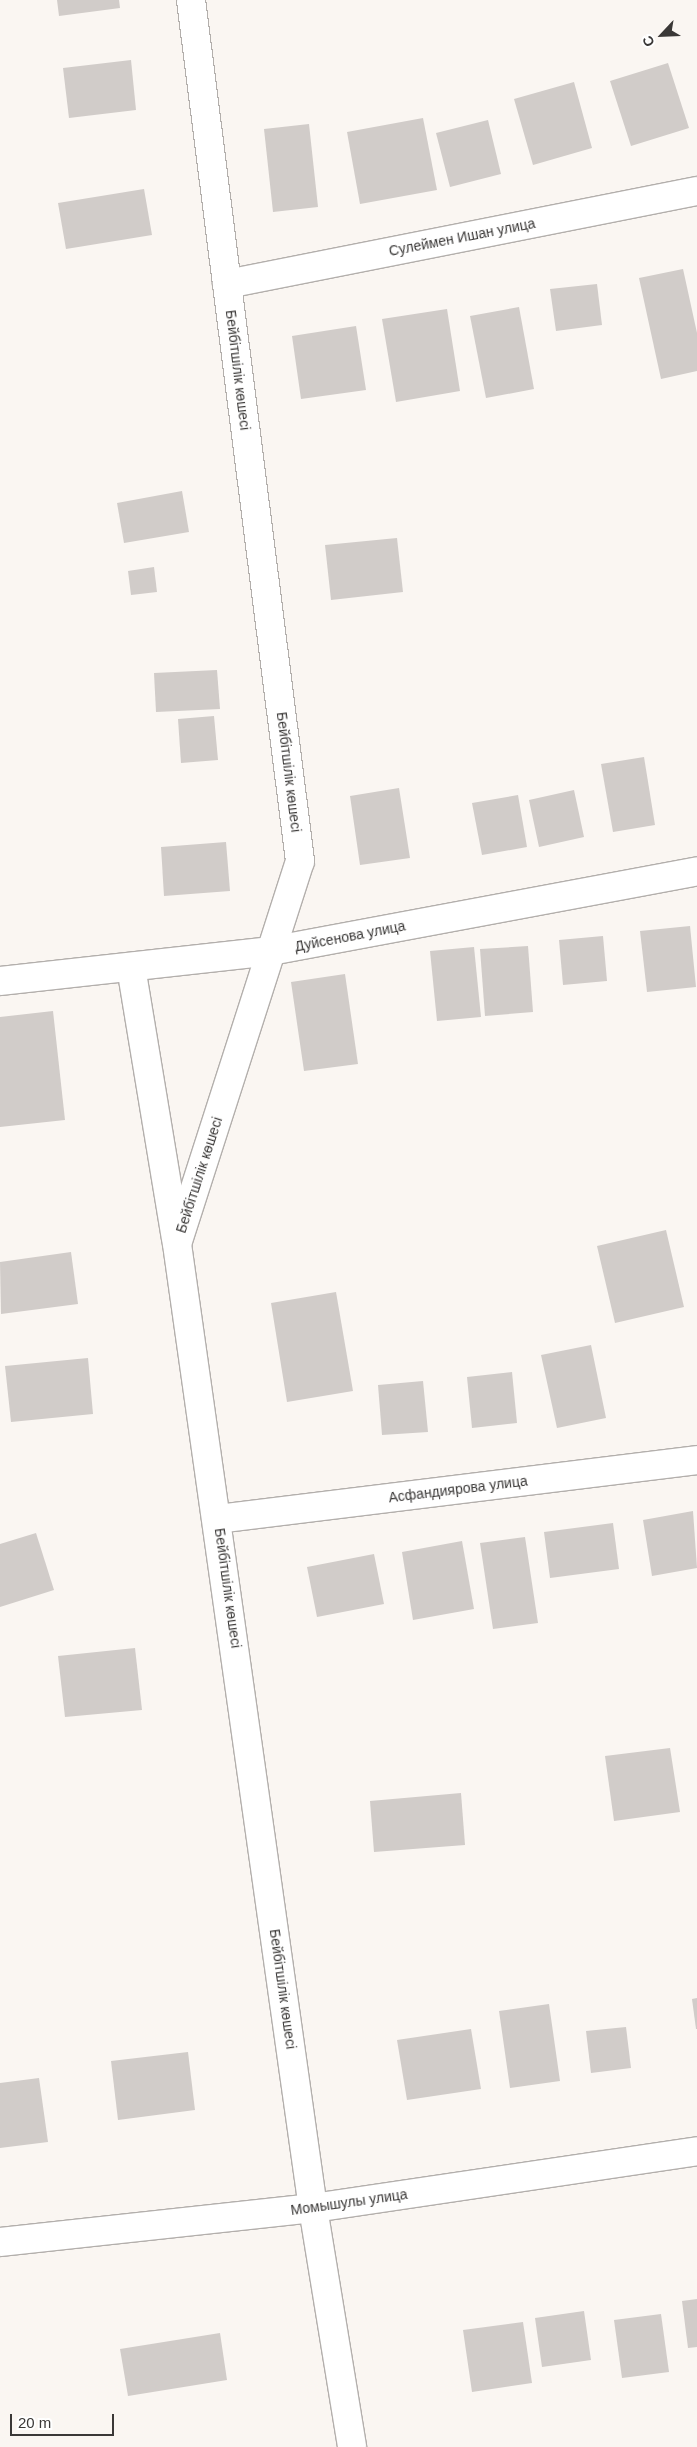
<!DOCTYPE html>
<meta charset="utf-8">
<style>
body{margin:0}
#map{position:relative;width:697px;height:2447px;overflow:hidden;background:#faf6f2;font-family:Arial,sans-serif}
div>[style]{position:absolute}
.building>*{inset:0;background:#d1ccc9}
.roads{filter:drop-shadow(1px 0 #b3afac) drop-shadow(-1px 0 #b3afac) drop-shadow(0 1px #b3afac) drop-shadow(0 -1px #b3afac)}
.minor>*{height:28px;margin:-14px;padding:0 14px;transform-origin:14px;border-radius:14px;background:#fff}
span{translate:-50% -50%;white-space:nowrap;text-align:center;line-height:1.15;-webkit-text-stroke:4px #fff;paint-order:stroke}
.street-label{font-size:14px;color:#3a3837}
.north{position:absolute;left:637px;top:10px;width:50px;height:50px;-webkit-text-stroke:4px #fff;paint-order:stroke;rotate:245deg;font-size:14px;font-weight:700;line-height:20px;text-align:center;color:#3a3837}
.north::after{content:'';display:block;margin:auto;width:18px;height:22px;background:#3a3837;clip-path:polygon(50% 0,100% 100%,50% 72%,0 100%)}
.scale{position:absolute;left:10px;top:2414px;width:104px;height:22px;box-sizing:border-box;border:2px solid #3a3837;border-top:0;padding-left:6px;font-size:15px;line-height:18px;white-space:nowrap;color:#3a3837;-webkit-text-stroke:4px #fff;paint-order:stroke}
</style>
<div id="map">
<div class="building">
<i style="clip-path:polygon(57px 0,119px 0,120px 8px,59px 16px)"></i>
<i style="clip-path:polygon(131px 60px,136px 110px,69px 118px,63px 68px)"></i>
<i style="clip-path:polygon(668px 63px,689px 128px,631px 146px,610px 81px)"></i>
<i style="clip-path:polygon(574px 82px,592px 148px,533px 165px,514px 99px)"></i>
<i style="clip-path:polygon(423px 118px,437px 190px,360px 204px,347px 132px)"></i>
<i style="clip-path:polygon(488px 120px,501px 174px,450px 187px,436px 133px)"></i>
<i style="clip-path:polygon(309px 124px,318px 207px,273px 212px,264px 129px)"></i>
<i style="clip-path:polygon(144px 189px,152px 235px,66px 249px,58px 203px)"></i>
<i style="clip-path:polygon(683px 269px,697px 333px,697px 371px,661px 379px,639px 278px)"></i>
<i style="clip-path:polygon(597px 284px,602px 325px,556px 331px,550px 289px)"></i>
<i style="clip-path:polygon(519px 307px,534px 389px,486px 398px,470px 316px)"></i>
<i style="clip-path:polygon(447px 309px,460px 391px,396px 402px,382px 319px)"></i>
<i style="clip-path:polygon(356px 326px,366px 390px,301px 399px,292px 336px)"></i>
<i style="clip-path:polygon(182px 491px,189px 532px,124px 543px,117px 503px)"></i>
<i style="clip-path:polygon(397px 538px,403px 592px,331px 600px,325px 545px)"></i>
<i style="clip-path:polygon(154px 567px,157px 592px,131px 595px,128px 571px)"></i>
<i style="clip-path:polygon(217px 670px,220px 709px,156px 712px,154px 673px)"></i>
<i style="clip-path:polygon(214px 716px,218px 760px,181px 763px,178px 719px)"></i>
<i style="clip-path:polygon(644px 757px,655px 825px,613px 832px,601px 764px)"></i>
<i style="clip-path:polygon(399px 788px,410px 858px,360px 865px,350px 796px)"></i>
<i style="clip-path:polygon(574px 790px,584px 837px,539px 847px,529px 800px)"></i>
<i style="clip-path:polygon(518px 795px,527px 847px,482px 855px,472px 803px)"></i>
<i style="clip-path:polygon(226px 842px,230px 891px,164px 896px,161px 847px)"></i>
<i style="clip-path:polygon(690px 926px,696px 987px,647px 992px,640px 931px)"></i>
<i style="clip-path:polygon(603px 936px,607px 981px,563px 985px,559px 940px)"></i>
<i style="clip-path:polygon(528px 946px,533px 1012px,485px 1016px,480px 949px)"></i>
<i style="clip-path:polygon(474px 947px,481px 1017px,437px 1021px,430px 951px)"></i>
<i style="clip-path:polygon(345px 974px,358px 1064px,304px 1071px,291px 982px)"></i>
<i style="clip-path:polygon(53px 1011px,65px 1120px,0 1127px,0 1017px)"></i>
<i style="clip-path:polygon(666px 1230px,684px 1307px,615px 1323px,597px 1246px)"></i>
<i style="clip-path:polygon(71px 1252px,78px 1304px,1px 1314px,0 1262px)"></i>
<i style="clip-path:polygon(336px 1292px,353px 1391px,287px 1402px,271px 1303px)"></i>
<i style="clip-path:polygon(591px 1345px,606px 1418px,557px 1428px,541px 1355px)"></i>
<i style="clip-path:polygon(88px 1358px,93px 1414px,11px 1422px,5px 1366px)"></i>
<i style="clip-path:polygon(512px 1372px,517px 1423px,472px 1428px,467px 1377px)"></i>
<i style="clip-path:polygon(423px 1381px,428px 1432px,382px 1435px,378px 1385px)"></i>
<i style="clip-path:polygon(693px 1511px,697px 1568px,652px 1576px,643px 1520px)"></i>
<i style="clip-path:polygon(613px 1523px,619px 1569px,550px 1578px,544px 1532px)"></i>
<i style="clip-path:polygon(36px 1533px,54px 1590px,0 1607px,0 1544px)"></i>
<i style="clip-path:polygon(525px 1537px,538px 1623px,493px 1629px,480px 1543px)"></i>
<i style="clip-path:polygon(462px 1541px,474px 1609px,413px 1620px,402px 1552px)"></i>
<i style="clip-path:polygon(374px 1554px,384px 1604px,317px 1617px,307px 1567px)"></i>
<i style="clip-path:polygon(135px 1648px,142px 1710px,65px 1717px,58px 1656px)"></i>
<i style="clip-path:polygon(670px 1748px,680px 1812px,614px 1821px,605px 1756px)"></i>
<i style="clip-path:polygon(461px 1793px,465px 1845px,374px 1852px,370px 1801px)"></i>
<i style="clip-path:polygon(697px 1998px,697px 2029px,696px 2029px,692px 1999px)"></i>
<i style="clip-path:polygon(549px 2004px,560px 2081px,510px 2088px,499px 2011px)"></i>
<i style="clip-path:polygon(626px 2027px,631px 2068px,591px 2073px,586px 2031px)"></i>
<i style="clip-path:polygon(471px 2029px,481px 2089px,407px 2100px,397px 2040px)"></i>
<i style="clip-path:polygon(188px 2052px,195px 2110px,118px 2120px,111px 2061px)"></i>
<i style="clip-path:polygon(39px 2078px,48px 2142px,0 2148px,0 2083px)"></i>
<i style="clip-path:polygon(697px 2299px,697px 2347px,688px 2348px,682px 2301px)"></i>
<i style="clip-path:polygon(584px 2311px,591px 2360px,542px 2367px,535px 2318px)"></i>
<i style="clip-path:polygon(661px 2314px,669px 2372px,622px 2378px,614px 2320px)"></i>
<i style="clip-path:polygon(523px 2322px,532px 2383px,472px 2392px,463px 2330px)"></i>
<i style="clip-path:polygon(220px 2333px,227px 2380px,128px 2396px,120px 2349px)"></i>
</div>
<div class="roads">
<div class="minor">
<i style="left:191px;top:0;width:868px;rotate:82.78deg"></i>
<i style="left:300px;top:861px;width:402px;rotate:107.8deg"></i>
<i style="left:177px;top:1244px;width:974px;rotate:81.97deg"></i>
<i style="left:313px;top:2208px;width:242px;rotate:80.7deg"></i>
<i style="left:227px;top:284px;width:479px;rotate:-11.2deg"></i>
<i style="left:131px;top:967px;width:276px;rotate:80.6deg"></i>
<i style="left:0;top:981px;width:273px;rotate:-6.3deg"></i>
<i style="left:271px;top:951px;width:433px;rotate:-10.6deg"></i>
<i style="left:218px;top:1519px;width:483px;rotate:-7deg"></i>
<i style="left:0;top:2242px;width:315px;rotate:-6.2deg"></i>
<i style="left:313px;top:2208px;width:388px;rotate:-8.4deg"></i>
</div>
</div>
<div class="street-label">
<span style="left:462px;top:237px;rotate:-11deg">Сулеймен Ишан улица</span>
<span style="left:238px;top:370px;rotate:83deg">Бейбітшілік көшесі</span>
<span style="left:289px;top:772px;rotate:83deg">Бейбітшілік көшесі</span>
<span style="left:350px;top:936px;rotate:-11deg">Дуйсенова улица</span>
<span style="left:199px;top:1175px;rotate:-72deg">Бейбітшілік көшесі</span>
<span style="left:458px;top:1489px;rotate:-7deg">Асфандиярова улица</span>
<span style="left:228px;top:1588px;rotate:82deg">Бейбітшілік көшесі</span>
<span style="left:283px;top:1989px;rotate:82deg">Бейбітшілік көшесі</span>
<span style="left:349px;top:2202px;rotate:-8deg">Момышулы улица</span>
</div>
<div class="north">С</div>
<div class="scale">20 m</div>
</div>
